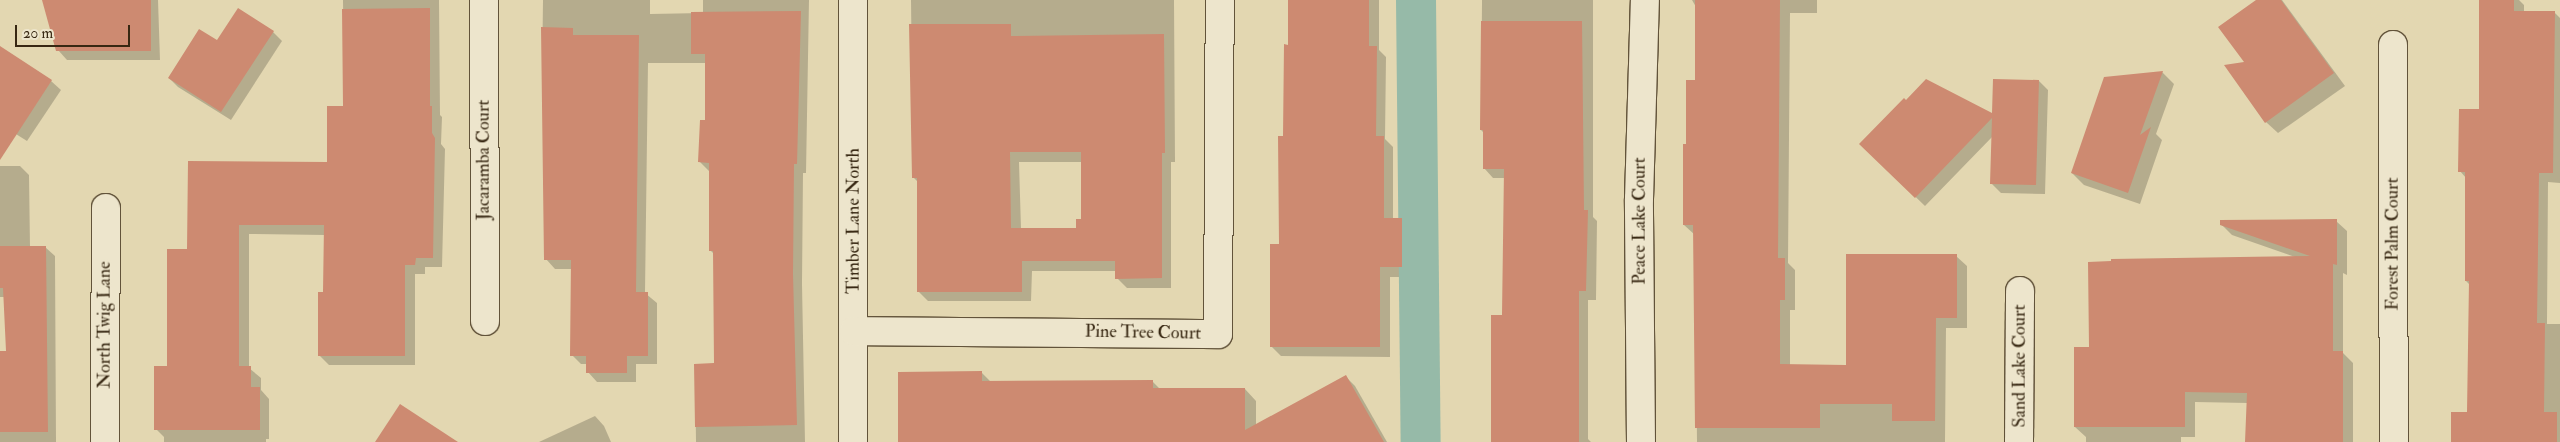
<!DOCTYPE html>
<style>
body{margin:0}
#map{position:relative;width:2560px;height:442px;overflow:hidden;background:#e3d7b1;font-family:"IM FELL Double Pica",serif}
div>[style]{position:absolute}
.shadow>*{inset:0;background:#0003}
.canal>*{height:40px;margin:-20px;padding:0 20px;transform-origin:20px;border-radius:20px;background:#96baa8}
.building>*{inset:0;background:#cd8a71}
.roads{filter:drop-shadow(1px 0 #62533a) drop-shadow(-1px 0 #62533a) drop-shadow(0 1px #62533a) drop-shadow(0 -1px #62533a)}
.minor>*{height:28px;margin:-14px;padding:0 14px;transform-origin:14px;border-radius:14px;background:#ede5cc}
span{translate:-50% -50%;white-space:nowrap;text-align:center;line-height:1.15;-webkit-text-stroke:4px #ede5cc;paint-order:stroke}
.street-label{font-size:18px;color:#372712}
.scale{position:absolute;left:15px;top:25px;width:115px;height:22px;box-sizing:border-box;border:2px solid #372712;border-top:0;padding-left:6px;font-size:15px;line-height:18px;white-space:nowrap;color:#372712;-webkit-text-stroke:4px #ede5cc;paint-order:stroke}
</style>
<div id="map">
<div class="shadow">
<i style="clip-path:polygon(46px 0,158px 0,160px 60px,67px 60px,58px 50px)"></i>
<i style="clip-path:polygon(343px 0,439px 0,440px 115px,442px 117px,441px 144px,445px 149px,442px 267px,425px 267px,425px 274px,415px 274px,415px 365px,329px 365px,319px 355px,325px 293px,325px 235px,249px 234px,249px 368px,261px 378px,261px 390px,269px 399px,269px 439px,266px 439px,266px 442px,164px 442px,164px 437px,156px 429px,188px 250px,328px 163px,344px 107px)"></i>
<i style="clip-path:polygon(543px 0,650px 0,650px 14px,703px 13px,703px 0,809px 0,806px 173px,803px 173px,802px 284px,805px 442px,696px 442px,695px 365px,715px 365px,714px 254px,710px 250px,709px 171px,700px 162px,706px 121px,706px 63px,648px 63px,645px 293px,657px 303px,657px 364px,636px 364px,636px 382px,597px 382px,588px 372px,588px 364px,581px 364px,572px 355px,572px 269px,555px 269px,546px 259px,546px 174px,543px 171px,545px 79px,542px 76px)"></i>
<i style="clip-path:polygon(evenodd,911px 0,1174px 0,1175px 162px,1171px 162px,1171px 288px,1127px 288px,1117px 278px,1116px 271px,1032px 271px,1031px 301px,928px 301px,918px 291px,918px 182px,913px 177px,911px 0,1019px 162px,1082px 162px,1082px 221px,1077px 229px,1021px 229px,1019px 162px)"></i>
<i style="clip-path:polygon(1290px 0,1379px 0,1379px 50px,1386px 57px,1385px 139px,1393px 147px,1393px 219px,1402px 219px,1411px 229px,1411px 277px,1390px 277px,1390px 357px,1281px 356px,1271px 346px,1280px 245px,1290px 46px)"></i>
<i style="clip-path:polygon(1482px 0,1593px 0,1593px 217px,1597px 221px,1596px 300px,1588px 300px,1588px 439px,1591px 442px,1492px 442px,1503px 316px,1505px 178px,1493px 178px,1484px 168px,1484px 133px,1481px 130px)"></i>
<i style="clip-path:polygon(1692px 0,1817px 0,1817px 13px,1790px 13px,1788px 263px,1795px 270px,1795px 310px,1790px 310px,1790px 366px,1847px 366px,1956px 256px,1967px 266px,1967px 328px,1946px 328px,1945px 442px,1697px 442px,1695px 235px,1684px 225px,1688px 145px,1696px 81px,1696px 7px)"></i>
<i style="clip-path:polygon(2258px 0,2282px 0,2345px 86px,2278px 133px,2266px 122px,2246px 63px)"></i>
<i style="clip-path:polygon(2480px 0,2519px 0,2524px 5px,2524px 12px,2554px 12px,2560px 18px,2560px 183px,2548px 182px,2547px 324px,2560px 324px,2560px 442px,2452px 442px,2468px 413px,2470px 285px,2466px 281px,2466px 178px,2460px 171px,2480px 110px)"></i>
<i style="clip-path:polygon(273px 32px,282px 41px,231px 120px,178px 87px,169px 78px,217px 42px)"></i>
<i style="clip-path:polygon(0 48px,51px 81px,61px 90px,27px 141px,0 124px)"></i>
<i style="clip-path:polygon(2162px 72px,2174px 84px,2156px 134px,2162px 140px,2140px 204px,2084px 185px,2072px 173px)"></i>
<i style="clip-path:polygon(2039px 81px,2048px 90px,2045px 194px,2001px 193px,1992px 184px,1993px 136px,1925px 206px,1861px 144px,1993px 115px)"></i>
<i style="clip-path:polygon(0 166px,20px 166px,29px 175px,30px 247px,45px 247px,55px 256px,56px 442px,0 442px,0 352px,7px 352px,5px 297px,0 297px)"></i>
<i style="clip-path:polygon(2336px 221px,2347px 231px,2347px 275px,2343px 273px,2343px 353px,2353px 363px,2353px 442px,2247px 442px,2248px 403px,2195px 402px,2195px 437px,2181px 437px,2181px 442px,2086px 442px,2086px 437px,2075px 427px,2090px 348px,2295px 257px,2232px 235px,2221px 224px)"></i>
<i style="clip-path:polygon(982px 373px,991px 382px,1153px 382px,1160px 389px,1245px 389px,1256px 401px,1256px 442px,899px 442px)"></i>
<i style="clip-path:polygon(1346px 377px,1355px 386px,1387px 442px,1288px 442px)"></i>
<i style="clip-path:polygon(595px 416px,604px 426px,611px 442px,539px 442px)"></i>
</div>
<div class="canal">
<i style="left:1416px;top:0;width:442px;rotate:89.4deg"></i>
</div>
<div class="building">
<i style="clip-path:polygon(42px 0,151px 0,151px 51px,56px 51px)"></i>
<i style="clip-path:polygon(1288px 0,1369px 0,1369px 46px,1377px 46px,1376px 136px,1384px 136px,1384px 218px,1402px 218px,1402px 267px,1380px 267px,1380px 347px,1270px 347px,1270px 244px,1279px 244px,1278px 136px,1283px 136px,1284px 44px,1288px 45px)"></i>
<i style="clip-path:polygon(1695px 0,1780px 0,1778px 258px,1785px 258px,1785px 300px,1780px 300px,1780px 364px,1846px 365px,1846px 254px,1957px 254px,1957px 318px,1936px 318px,1935px 421px,1892px 421px,1892px 404px,1820px 404px,1820px 428px,1695px 428px,1693px 225px,1683px 225px,1683px 144px,1686px 144px,1686px 80px,1695px 80px)"></i>
<i style="clip-path:polygon(2256px 0,2281px 0,2334px 73px,2265px 123px,2224px 65px,2244px 62px,2218px 27px)"></i>
<i style="clip-path:polygon(2479px 0,2514px 0,2514px 11px,2555px 11px,2553px 173px,2539px 173px,2537px 323px,2545px 323px,2544px 412px,2557px 412px,2557px 442px,2451px 442px,2451px 412px,2467px 412px,2469px 281px,2465px 281px,2465px 172px,2458px 172px,2459px 109px,2479px 109px)"></i>
<i style="clip-path:polygon(238px 8px,274px 31px,221px 112px,168px 78px,199px 29px,217px 40px)"></i>
<i style="clip-path:polygon(430px 8px,430px 106px,432px 106px,432px 133px,435px 138px,433px 258px,416px 258px,415px 265px,405px 265px,405px 356px,318px 356px,318px 292px,323px 292px,324px 225px,239px 225px,239px 366px,251px 366px,251px 387px,260px 387px,260px 430px,154px 430px,154px 366px,167px 366px,167px 249px,187px 249px,188px 161px,327px 162px,327px 106px,343px 106px,342px 9px)"></i>
<i style="clip-path:polygon(801px 11px,797px 164px,794px 164px,793px 274px,797px 425px,695px 427px,694px 364px,714px 363px,713px 251px,709px 251px,709px 163px,698px 162px,700px 120px,705px 120px,705px 54px,691px 54px,691px 12px)"></i>
<i style="clip-path:polygon(1481px 21px,1582px 21px,1584px 210px,1588px 210px,1586px 291px,1579px 291px,1579px 442px,1491px 442px,1491px 315px,1502px 315px,1504px 169px,1483px 169px,1483px 130px,1480px 130px)"></i>
<i style="clip-path:polygon(evenodd,909px 24px,1011px 24px,1011px 36px,1164px 34px,1165px 153px,1162px 153px,1162px 278px,1115px 279px,1115px 261px,1022px 261px,1022px 292px,917px 292px,917px 178px,912px 178px,909px 24px,1010px 152px,1081px 152px,1081px 219px,1076px 219px,1076px 228px,1011px 228px,1010px 152px)"></i>
<i style="clip-path:polygon(541px 27px,573px 28px,573px 35px,639px 35px,636px 292px,648px 292px,648px 356px,627px 356px,627px 373px,586px 373px,586px 356px,570px 356px,571px 260px,544px 260px)"></i>
<i style="clip-path:polygon(0 46px,52px 80px,0 160px)"></i>
<i style="clip-path:polygon(2163px 71px,2140px 135px,2151px 127px,2128px 193px,2071px 173px,2104px 77px)"></i>
<i style="clip-path:polygon(1926px 79px,1992px 113px,1993px 79px,2039px 80px,2036px 185px,1990px 184px,1992px 118px,1915px 198px,1859px 144px,1904px 98px,1906px 100px)"></i>
<i style="clip-path:polygon(2337px 219px,2337px 265px,2333px 264px,2333px 351px,2343px 351px,2343px 442px,2245px 442px,2247px 393px,2185px 392px,2185px 427px,2074px 427px,2074px 347px,2089px 347px,2088px 262px,2111px 261px,2111px 259px,2310px 256px,2220px 225px,2220px 220px)"></i>
<i style="clip-path:polygon(0 246px,46px 246px,48px 432px,0 432px,0 351px,6px 351px,3px 288px,0 288px)"></i>
<i style="clip-path:polygon(982px 371px,982px 381px,1153px 380px,1153px 388px,1245px 388px,1245px 430px,1346px 375px,1384px 442px,898px 442px,898px 372px)"></i>
<i style="clip-path:polygon(400px 404px,458px 442px,375px 442px)"></i>
</div>
<div class="roads">
<div class="minor">
<i style="left:484px;top:0;width:321px;rotate:89.8deg"></i>
<i style="left:853px;top:0;width:442px;rotate:90deg"></i>
<i style="left:2393px;top:45px;width:397px;rotate:89.9deg"></i>
<i style="left:854px;top:331px;width:364px;rotate:0.5deg"></i>
<i style="left:1218px;top:334px;width:334px;rotate:-89.7deg"></i>
<i style="left:105px;top:442px;width:234px;rotate:-89.8deg"></i>
<i style="left:1641px;top:442px;width:243px;rotate:-90.5deg"></i>
<i style="left:1639px;top:199px;width:199px;rotate:-88.3deg"></i>
<i style="left:2019px;top:442px;width:151px;rotate:-89.6deg"></i>
</div>
</div>
<div class="street-label">
<span style="left:484px;top:160px;rotate:-90deg">Jacaramba Court</span>
<span style="left:854px;top:221px;rotate:-90deg">Timber Lane North</span>
<span style="left:1640px;top:221px;rotate:-90deg">Peace Lake Court</span>
<span style="left:2393px;top:244px;rotate:-90deg">Forest Palm Court</span>
<span style="left:105px;top:325px;rotate:-90deg">North Twig Lane</span>
<span style="left:1143px;top:333px;rotate:1deg">Pine Tree Court</span>
<span style="left:2020px;top:366px;rotate:-90deg">Sand Lake Court</span>
</div>
<div class="scale">20 m</div>
</div>
